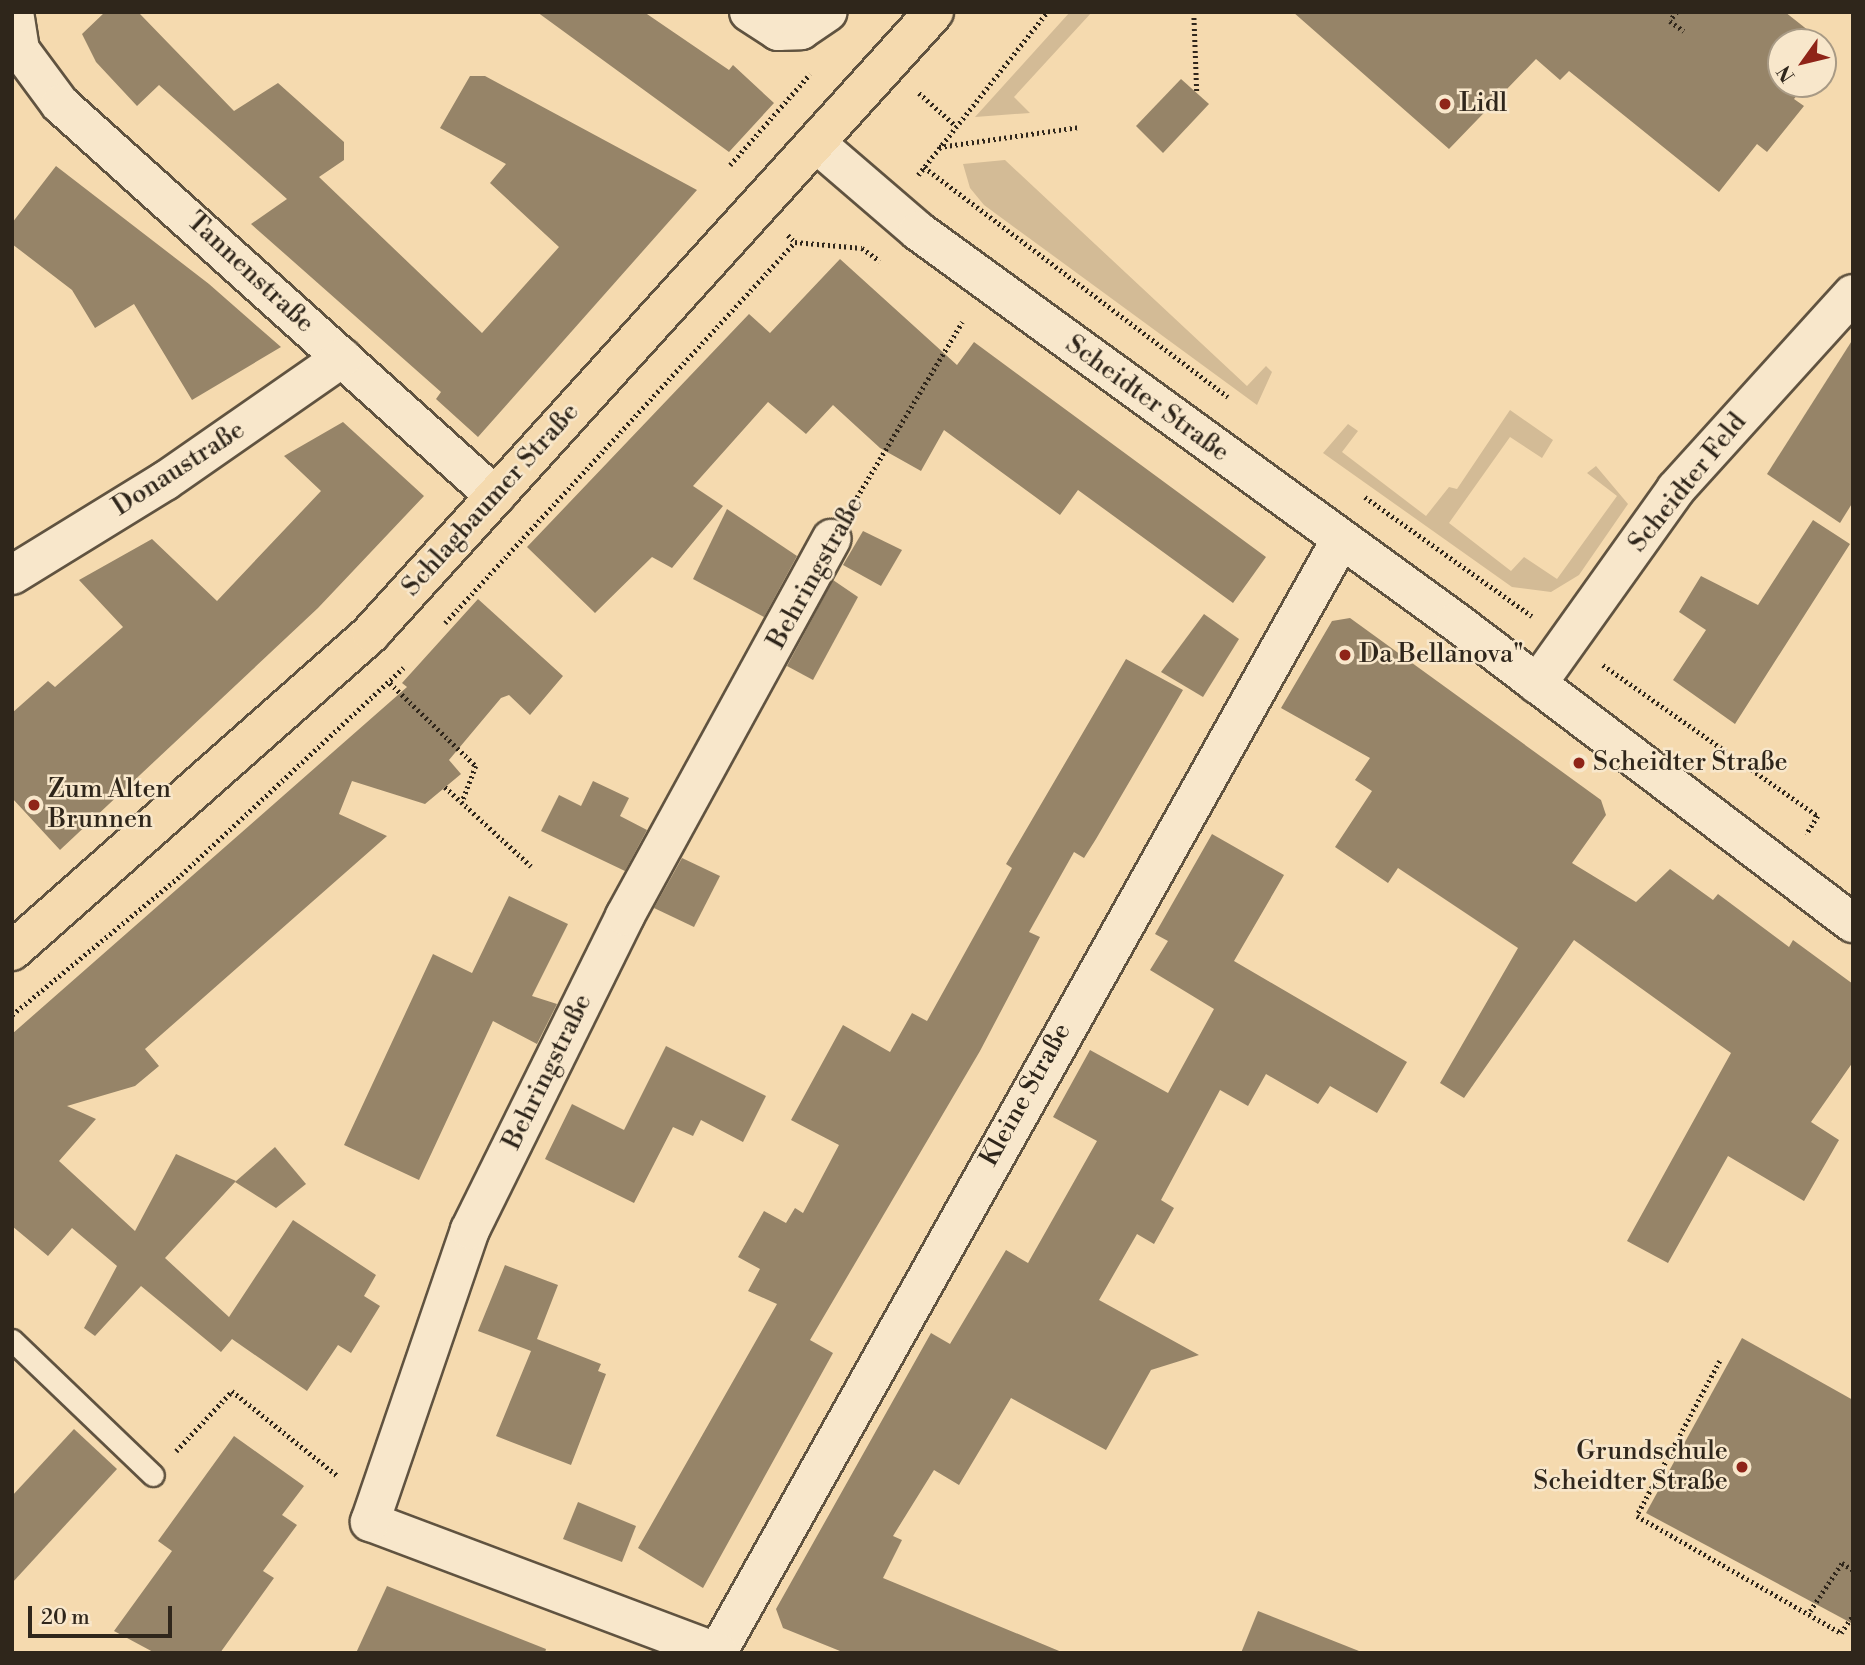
<!DOCTYPE html>
<meta charset="utf-8">
<style>
body{margin:0}
#map{position:relative;width:1865px;height:1665px;overflow:hidden;background:#f5daaf;font-family:"Libre Bodoni",serif}
div>[style]{position:absolute}
.green>*{inset:0;background:#d3bb96}
.building>*{inset:0;background:#968468}
.path>*{height:4.5px;margin-top:-2.25px;transform-origin:0;background:repeating-linear-gradient(90deg,#2f261b 0 2px,transparent 0 5.5px)}
.roads{filter:drop-shadow(2px 0 #605340) drop-shadow(-2px 0 #605340) drop-shadow(0 2px #605340) drop-shadow(0 -2px #605340)}
.service>*{height:21px;margin:-10.5px;padding:0 10.5px;transform-origin:10.5px;border-radius:10.5px;background:#f8e7cb}
.minor>*{height:38px;margin:-19px;padding:0 19px;transform-origin:19px;border-radius:19px;background:#f8e7cb}
.tertiary>*{height:38px;margin:-19px;padding:0 19px;transform-origin:19px;border-radius:19px;background:#f8e7cb}
.primary>*{height:38px;margin:-19px;padding:0 19px;transform-origin:19px;border-radius:19px;background:#f5daaf}
.dots>*{width:19px;height:19px;translate:-50% -50%;box-sizing:border-box;border:4px solid #f8e7cb;border-radius:50%}
span{translate:-50% -50%;white-space:nowrap;text-align:center;line-height:1.15;-webkit-text-stroke:5px #f8e7cb;paint-order:stroke}
.poi-label{font-size:26px;color:#2f261b}
.left{translate:0 -50%;text-align:left}
.right{translate:-100% -50%;text-align:right}
.street-label{font-size:26px;color:#2f261b}
.frame{position:absolute;inset:0;border:14px solid #2f261b;pointer-events:none}
.north{position:absolute;left:1767px;top:28px;width:70px;height:70px;box-sizing:border-box;background:#f8e7cb;border:2px solid #a89a85;border-radius:50%;rotate:236deg;font-size:19px;font-weight:700;line-height:28px;text-align:center;color:#2f261b}
.north::after{content:'';display:block;margin:auto;width:24px;height:32px;background:#8f2418;clip-path:polygon(50% 0,100% 100%,50% 72%,0 100%)}
.scale{position:absolute;left:28px;top:1606px;width:144px;height:32px;box-sizing:border-box;border:4px solid #2f261b;border-top:0;padding-left:9px;font-size:21px;line-height:24px;white-space:nowrap;color:#2f261b;-webkit-text-stroke:5px #f8e7cb;paint-order:stroke}
</style>
<div id="map">
<div class="green">
<i style="clip-path:polygon(1070px 12px,1092px 12px,1014px 97px,1030px 113px,975px 117px)"></i>
<i style="clip-path:polygon(1005px 160px,1247px 386px,1266px 366px,1272px 372px,1257px 405px,984px 205px,970px 188px,963px 164px)"></i>
<i style="clip-path:polygon(1510px 410px,1553px 440px,1542px 458px,1510px 437px,1449px 523px,1511px 571px,1524px 557px,1557px 579px,1617px 496px,1587px 473px,1596px 466px,1628px 504px,1579px 575px,1551px 592px,1512px 587px,1323px 453px,1348px 424px,1358px 431px,1342px 452px,1426px 516px,1449px 487px,1457px 489px)"></i>
</div>
<div class="building">
<i style="clip-path:polygon(105px 12px,140px 14px,234px 111px,278px 83px,344px 142px,344px 160px,319px 177px,482px 333px,559px 247px,490px 183px,506px 164px,440px 128px,470px 76px,485px 76px,697px 190px,478px 437px,436px 399px,441px 392px,251px 224px,287px 199px,159px 85px,137px 106px,96px 62px,82px 34px)"></i>
<i style="clip-path:polygon(537px 12px,644px 12px,729px 70px,733px 65px,774px 103px,729px 152px)"></i>
<i style="clip-path:polygon(1293px 12px,1785px 12px,1823px 42px,1781px 42px,1781px 84px,1806px 84px,1794px 99px,1804px 106px,1767px 152px,1757px 144px,1719px 192px,1569px 71px,1560px 80px,1536px 59px,1449px 149px)"></i>
<i style="clip-path:polygon(1181px 79px,1209px 104px,1163px 153px,1136px 126px)"></i>
<i style="clip-path:polygon(56px 166px,209px 284px,281px 347px,192px 400px,134px 304px,95px 328px,72px 290px,12px 244px,12px 223px)"></i>
<i style="clip-path:polygon(840px 259px,957px 365px,974px 342px,1266px 557px,1233px 603px,1078px 490px,1060px 515px,944px 430px,921px 471px,880px 448px,833px 405px,806px 434px,768px 402px,693px 486px,723px 506px,672px 568px,652px 557px,595px 613px,527px 547px,749px 314px,770px 333px)"></i>
<i style="clip-path:polygon(1853px 339px,1853px 502px,1840px 523px,1767px 474px)"></i>
<i style="clip-path:polygon(343px 422px,424px 496px,318px 608px,60px 850px,12px 798px,12px 713px,48px 681px,55px 687px,123px 627px,79px 580px,152px 539px,217px 601px,321px 491px,284px 456px)"></i>
<i style="clip-path:polygon(727px 509px,797px 556px,764px 617px,693px 579px)"></i>
<i style="clip-path:polygon(1813px 520px,1850px 544px,1735px 724px,1673px 680px,1706px 630px,1679px 612px,1701px 576px,1758px 605px)"></i>
<i style="clip-path:polygon(863px 531px,902px 550px,881px 586px,843px 565px)"></i>
<i style="clip-path:polygon(833px 580px,858px 597px,813px 680px,787px 666px)"></i>
<i style="clip-path:polygon(478px 599px,563px 676px,530px 715px,509px 695px,501px 698px,449px 760px,461px 774px,425px 804px,352px 781px,339px 814px,387px 836px,145px 1049px,159px 1066px,135px 1086px,67px 1106px,96px 1119px,59px 1161px,135px 1231px,176px 1154px,236px 1181px,165px 1258px,229px 1317px,293px 1220px,376px 1275px,364px 1296px,380px 1306px,351px 1353px,338px 1345px,307px 1391px,232px 1339px,221px 1352px,141px 1286px,95px 1336px,84px 1328px,117px 1266px,72px 1228px,48px 1256px,12px 1226px,12px 1034px,407px 687px,402px 683px)"></i>
<i style="clip-path:polygon(1204px 614px,1239px 639px,1203px 697px,1161px 672px)"></i>
<i style="clip-path:polygon(1350px 618px,1601px 800px,1606px 815px,1572px 863px,1636px 902px,1670px 869px,1713px 900px,1718px 894px,1789px 947px,1793px 940px,1853px 984px,1853px 1062px,1811px 1122px,1839px 1140px,1804px 1201px,1728px 1156px,1668px 1263px,1627px 1241px,1731px 1053px,1574px 940px,1464px 1098px,1440px 1083px,1518px 948px,1398px 868px,1388px 883px,1335px 847px,1372px 791px,1355px 780px,1370px 758px,1281px 708px,1332px 621px)"></i>
<i style="clip-path:polygon(1126px 659px,1183px 690px,1096px 839px,1084px 858px,1074px 852px,1029px 932px,1040px 937px,980px 1051px,810px 1340px,833px 1353px,703px 1588px,638px 1548px,777px 1304px,748px 1291px,760px 1269px,738px 1257px,764px 1211px,786px 1223px,795px 1208px,803px 1213px,839px 1145px,791px 1120px,843px 1025px,890px 1052px,912px 1013px,927px 1021px,1012px 868px,1006px 864px)"></i>
<i style="clip-path:polygon(593px 781px,629px 798px,620px 816px,647px 830px,625px 871px,541px 831px,559px 795px,581px 806px)"></i>
<i style="clip-path:polygon(1212px 834px,1284px 875px,1234px 961px,1407px 1062px,1377px 1113px,1330px 1086px,1318px 1104px,1266px 1074px,1248px 1106px,1220px 1090px,1161px 1200px,1174px 1208px,1154px 1244px,1137px 1234px,1099px 1300px,1199px 1355px,1151px 1370px,1106px 1450px,1011px 1398px,959px 1485px,934px 1470px,893px 1536px,902px 1540px,883px 1578px,1064px 1653px,845px 1653px,783px 1628px,776px 1609px,931px 1333px,950px 1344px,1006px 1250px,1028px 1263px,1097px 1141px,1053px 1117px,1090px 1050px,1168px 1093px,1214px 1009px,1150px 970px,1168px 941px,1155px 934px)"></i>
<i style="clip-path:polygon(682px 858px,720px 876px,694px 927px,654px 908px)"></i>
<i style="clip-path:polygon(509px 896px,568px 924px,532px 996px,557px 1004px,537px 1044px,493px 1021px,419px 1180px,344px 1145px,433px 954px,472px 973px)"></i>
<i style="clip-path:polygon(666px 1046px,766px 1096px,743px 1142px,701px 1120px,693px 1136px,673px 1127px,634px 1203px,545px 1159px,572px 1104px,624px 1130px)"></i>
<i style="clip-path:polygon(275px 1147px,306px 1184px,276px 1208px,235px 1182px)"></i>
<i style="clip-path:polygon(505px 1265px,558px 1285px,537px 1339px,601px 1364px,598px 1371px,606px 1374px,571px 1465px,496px 1436px,531px 1351px,478px 1331px)"></i>
<i style="clip-path:polygon(1742px 1338px,1853px 1400px,1853px 1624px,1646px 1513px)"></i>
<i style="clip-path:polygon(74px 1429px,117px 1469px,12px 1583px,12px 1496px)"></i>
<i style="clip-path:polygon(234px 1436px,304px 1486px,282px 1515px,297px 1525px,263px 1571px,274px 1578px,220px 1653px,155px 1653px,114px 1631px,172px 1551px,158px 1541px)"></i>
<i style="clip-path:polygon(578px 1502px,636px 1526px,622px 1562px,563px 1539px)"></i>
<i style="clip-path:polygon(387px 1586px,546px 1649px,545px 1653px,356px 1653px)"></i>
<i style="clip-path:polygon(1258px 1611px,1359px 1651px,1359px 1653px,1241px 1653px)"></i>
</div>
<div class="path">
<i style="left:1194px;top:12px;width:81px;rotate:87.9deg"></i>
<i style="left:1677px;top:12px;width:11px;rotate:128deg"></i>
<i style="left:1670px;top:21px;width:17px;rotate:36deg"></i>
<i style="left:919px;top:93px;width:48px;rotate:41.6deg"></i>
<i style="left:939px;top:147px;width:141px;rotate:-8.1deg"></i>
<i style="left:730px;top:165px;width:121px;rotate:-48.7deg"></i>
<i style="left:924px;top:167px;width:381px;rotate:37.1deg"></i>
<i style="left:918px;top:175px;width:208px;rotate:-51.6deg"></i>
<i style="left:788px;top:235px;width:10px;rotate:45deg"></i>
<i style="left:795px;top:242px;width:67px;rotate:5.1deg"></i>
<i style="left:862px;top:248px;width:22px;rotate:36deg"></i>
<i style="left:1365px;top:497px;width:205px;rotate:35.5deg"></i>
<i style="left:854px;top:502px;width:210px;rotate:-59deg"></i>
<i style="left:445px;top:623px;width:517px;rotate:-47.43deg"></i>
<i style="left:1603px;top:665px;width:263px;rotate:35.1deg"></i>
<i style="left:1818px;top:816px;width:22px;rotate:122deg"></i>
<i style="left:390px;top:683px;width:120px;rotate:44deg"></i>
<i style="left:476px;top:766px;width:39px;rotate:111deg"></i>
<i style="left:445px;top:787px;width:117px;rotate:42.6deg"></i>
<i style="left:12px;top:1015px;width:219px;rotate:-39.6deg"></i>
<i style="left:181px;top:875px;width:304px;rotate:-43deg"></i>
<i style="left:1720px;top:1361px;width:176px;rotate:118.2deg"></i>
<i style="left:1637px;top:1516px;width:235px;rotate:29.8deg"></i>
<i style="left:1841px;top:1633px;width:22px;rotate:-56deg"></i>
<i style="left:176px;top:1451px;width:82px;rotate:-47deg"></i>
<i style="left:232px;top:1391px;width:137px;rotate:38.8deg"></i>
<i style="left:1810px;top:1611px;width:58px;rotate:-56.3deg"></i>
<i style="left:1842px;top:1563px;width:13px;rotate:32deg"></i>
</div>
<div class="roads">
<div class="service">
<i style="left:12px;top:1340px;width:195px;rotate:43.8deg"></i>
</div>
<div class="minor">
<i style="left:14px;top:12px;width:38px;rotate:81deg"></i>
<i style="left:20px;top:50px;width:67px;rotate:53.5deg"></i>
<i style="left:60px;top:104px;width:586px;rotate:42.02deg"></i>
<i style="left:749px;top:12px;width:35px;rotate:33deg"></i>
<i style="left:778px;top:31px;width:23px;rotate:-2deg"></i>
<i style="left:801px;top:30px;width:32px;rotate:-34deg"></i>
<i style="left:12px;top:575px;width:180px;rotate:-31.6deg"></i>
<i style="left:165px;top:481px;width:216px;rotate:-34.8deg"></i>
<i style="left:1537px;top:684px;width:239px;rotate:-54.5deg"></i>
<i style="left:1676px;top:489px;width:263px;rotate:-47.8deg"></i>
<i style="left:717px;top:1653px;width:1275px;rotate:-60.74deg"></i>
<i style="left:719px;top:1653px;width:373px;rotate:-159.4deg"></i>
<i style="left:370px;top:1522px;width:309px;rotate:-71.1deg"></i>
<i style="left:470px;top:1230px;width:350px;rotate:-63.7deg"></i>
<i style="left:625px;top:916px;width:430px;rotate:-61.3deg"></i>
</div>
<div class="tertiary">
<i style="left:817px;top:144px;width:133px;rotate:40.7deg"></i>
<i style="left:918px;top:231px;width:665px;rotate:36.01deg"></i>
<i style="left:1456px;top:622px;width:498px;rotate:37.2deg"></i>
</div>
<div class="primary">
<i style="left:12px;top:951px;width:480px;rotate:-41.5deg"></i>
<i style="left:371px;top:633px;width:838px;rotate:-47.8deg"></i>
</div>
</div>
<div class="dots">
<i style="left:1445px;top:104px;background:#8f2418"></i>
<i style="left:1345px;top:655px;background:#8f2418"></i>
<i style="left:1579px;top:763px;background:#8f2418"></i>
<i style="left:34px;top:805px;background:#8f2418"></i>
<i style="left:1742px;top:1467px;background:#8f2418"></i>
</div>
<div class="poi-label">
<span class="left" style="left:1459px;top:104px">Lidl</span>
<span class="left" style="left:1359px;top:655px">Da Bellanova"</span>
<span class="left" style="left:1593px;top:763px">Scheidter Straße</span>
<span class="left" style="left:48px;top:805px">Zum Alten<br>Brunnen</span>
<span class="right" style="left:1728px;top:1467px">Grundschule<br>Scheidter Straße</span>
</div>
<div class="street-label">
<span style="left:250px;top:273px;rotate:43deg">Tannenstraße</span>
<span style="left:1147px;top:399px;rotate:36deg">Scheidter Straße</span>
<span style="left:179px;top:469px;rotate:-33deg">Donaustraße</span>
<span style="left:1688px;top:483px;rotate:-51deg">Scheidter Feld</span>
<span style="left:491px;top:500px;rotate:-48deg">Schlagbaumer Straße</span>
<span style="left:816px;top:573px;rotate:-61deg">Behringstraße</span>
<span style="left:548px;top:1072px;rotate:-64deg">Behringstraße</span>
<span style="left:1026px;top:1095px;rotate:-61deg">Kleine Straße</span>
</div>
<div class="frame"></div>
<div class="north">N</div>
<div class="scale">20 m</div>
</div>
